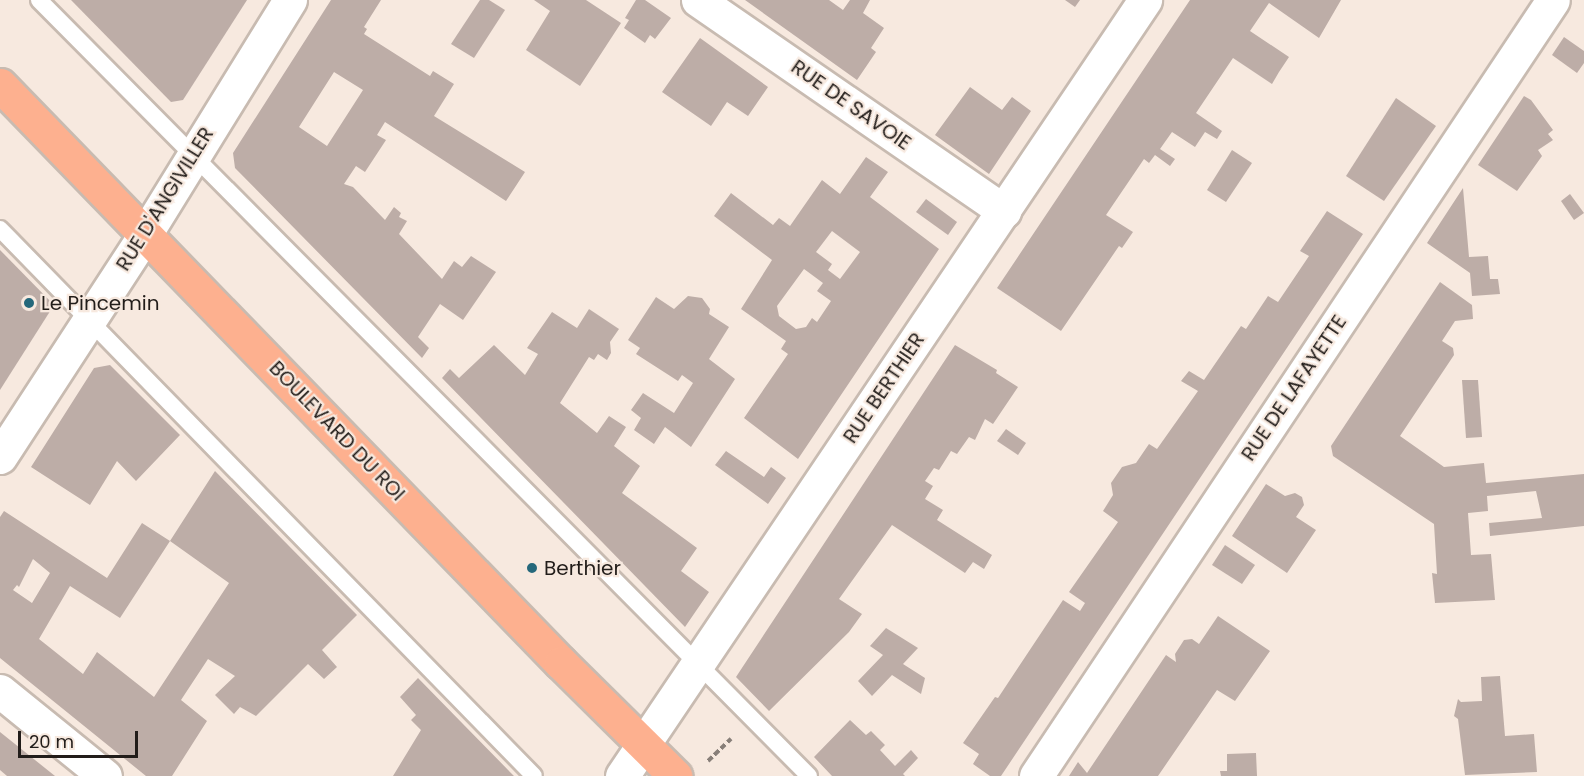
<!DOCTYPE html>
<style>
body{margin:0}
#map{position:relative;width:1584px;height:776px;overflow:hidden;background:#f7e9df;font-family:Poppins,sans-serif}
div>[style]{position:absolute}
.building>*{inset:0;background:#bdada7}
.path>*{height:4px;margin-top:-2px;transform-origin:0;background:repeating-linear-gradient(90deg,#887f79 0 6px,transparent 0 9px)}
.roads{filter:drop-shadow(2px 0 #c8bbb1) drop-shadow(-2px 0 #c8bbb1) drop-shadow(0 2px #c8bbb1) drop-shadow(0 -2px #c8bbb1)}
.lane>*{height:16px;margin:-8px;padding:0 8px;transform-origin:8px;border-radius:8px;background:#fff}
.street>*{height:33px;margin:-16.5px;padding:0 16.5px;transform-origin:16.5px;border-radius:16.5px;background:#fff}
.primary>*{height:33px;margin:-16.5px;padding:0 16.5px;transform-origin:16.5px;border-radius:16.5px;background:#fdb08f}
.dots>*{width:16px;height:16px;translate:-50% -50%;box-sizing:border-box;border:3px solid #f7e9df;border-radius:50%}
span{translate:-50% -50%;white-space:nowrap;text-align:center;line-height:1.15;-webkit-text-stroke:4.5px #f7e9df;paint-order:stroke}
.street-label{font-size:20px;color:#221d1a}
.poi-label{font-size:20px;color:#221d1a}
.left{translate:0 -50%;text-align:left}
.scale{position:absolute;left:18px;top:731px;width:120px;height:27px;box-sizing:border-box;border:3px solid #221d1a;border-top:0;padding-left:8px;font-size:18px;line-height:21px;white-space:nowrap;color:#221d1a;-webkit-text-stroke:4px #f7e9df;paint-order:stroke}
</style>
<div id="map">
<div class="building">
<i style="clip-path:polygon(71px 0,247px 0,183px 100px,171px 102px)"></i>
<i style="clip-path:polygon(evenodd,331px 0,381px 0,364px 27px,367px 29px,364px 34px,430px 76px,433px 71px,454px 84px,434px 116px,525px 172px,506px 201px,385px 122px,377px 135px,386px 140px,365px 172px,356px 166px,344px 184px,353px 187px,385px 220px,394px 207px,401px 213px,399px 217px,407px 221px,399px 234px,442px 279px,454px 261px,462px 267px,471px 256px,496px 272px,463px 320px,440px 304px,418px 337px,429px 348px,422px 358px,235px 168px,233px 153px,331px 0,334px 72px,363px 90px,327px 146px,299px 127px,334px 72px)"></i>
<i style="clip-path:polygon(480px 0,489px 0,505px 10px,474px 58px,451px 44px)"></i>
<i style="clip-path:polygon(534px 0,586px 0,621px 23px,580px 86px,526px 50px,550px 11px)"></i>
<i style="clip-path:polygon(636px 0,645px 0,671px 18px,655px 39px,650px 35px,645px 43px,624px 28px,629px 20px,625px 18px)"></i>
<i style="clip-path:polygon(745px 0,829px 0,843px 10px,850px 0,870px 0,863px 13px,884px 28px,871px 48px,876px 52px,857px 80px)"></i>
<i style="clip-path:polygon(1065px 0,1080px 0,1075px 7px)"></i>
<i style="clip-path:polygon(1190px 0,1341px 0,1319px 38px,1269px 3px,1250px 31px,1289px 57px,1279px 72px,1272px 84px,1233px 58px,1196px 113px,1222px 131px,1217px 139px,1205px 132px,1195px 147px,1172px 132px,1160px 149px,1175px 159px,1170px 166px,1155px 155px,1149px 163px,1144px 159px,1106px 215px,1133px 232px,1122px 248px,1119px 246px,1061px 331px,997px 288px)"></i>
<i style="clip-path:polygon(1564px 37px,1584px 51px,1584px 63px,1577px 73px,1552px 55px)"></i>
<i style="clip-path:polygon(700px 38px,768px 87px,748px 116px,727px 102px,711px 126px,662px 92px)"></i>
<i style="clip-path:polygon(970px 87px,1002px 110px,1012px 97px,1031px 111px,989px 174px,935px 135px)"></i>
<i style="clip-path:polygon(1524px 96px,1531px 100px,1553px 130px,1548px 134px,1553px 140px,1538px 150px,1542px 156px,1517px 191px,1478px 165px)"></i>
<i style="clip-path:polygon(1396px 98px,1436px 126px,1384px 201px,1346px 176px)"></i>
<i style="clip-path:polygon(1232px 150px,1252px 163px,1226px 202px,1207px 190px)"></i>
<i style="clip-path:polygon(evenodd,866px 157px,888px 172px,870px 197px,939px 249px,798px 459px,744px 418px,788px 354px,781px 349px,786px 341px,741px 309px,772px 260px,714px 216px,731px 193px,773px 225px,779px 218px,790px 226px,822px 180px,840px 194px,866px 157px,832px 231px,860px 252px,840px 279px,828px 270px,832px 264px,816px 252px,832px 231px,866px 157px,804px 269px,823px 283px,817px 291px,831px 301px,817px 322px,812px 318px,806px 327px,796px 329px,779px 316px,777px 306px,804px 269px)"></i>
<i style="clip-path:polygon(1463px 188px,1469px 257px,1488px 256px,1490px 279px,1498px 279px,1500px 294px,1472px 296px,1470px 273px,1427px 243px)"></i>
<i style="clip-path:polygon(1570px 194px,1584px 213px,1574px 220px,1561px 201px)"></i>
<i style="clip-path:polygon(926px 199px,957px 222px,948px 235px,916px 212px)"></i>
<i style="clip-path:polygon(1327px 211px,1363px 234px,1001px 776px,990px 776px,973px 764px,979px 754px,963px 743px,995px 697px,998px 698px,1063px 600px,1080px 611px,1085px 603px,1069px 592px,1118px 522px,1103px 511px,1113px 495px,1111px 483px,1122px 467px,1136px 463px,1149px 444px,1157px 449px,1198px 391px,1181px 381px,1189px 371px,1204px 380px,1241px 326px,1246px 329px,1268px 296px,1278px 302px,1309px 256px,1300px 251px)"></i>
<i style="clip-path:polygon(0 250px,54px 305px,0 390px)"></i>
<i style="clip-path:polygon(1440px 282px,1472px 305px,1473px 319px,1455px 321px,1442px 341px,1453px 348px,1454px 355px,1400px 436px,1444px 467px,1484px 463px,1486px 483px,1584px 474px,1584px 526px,1490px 536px,1489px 523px,1542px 518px,1536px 491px,1487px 496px,1488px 511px,1468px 513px,1471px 555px,1491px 554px,1495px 600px,1435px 603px,1432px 573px,1437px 574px,1434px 524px,1333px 456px,1331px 446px)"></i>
<i style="clip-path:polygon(688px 296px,702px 298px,710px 309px,709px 314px,729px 327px,709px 359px,735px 379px,691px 447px,665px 427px,654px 444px,634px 430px,641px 418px,631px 410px,643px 393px,674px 413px,693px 383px,682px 375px,678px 381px,636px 354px,640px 348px,628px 340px,656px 297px,674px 309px)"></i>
<i style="clip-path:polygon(589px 309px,619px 329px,610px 342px,611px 353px,607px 360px,598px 354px,594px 360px,589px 357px,560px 403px,597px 433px,609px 416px,626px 427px,614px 446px,640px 466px,622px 493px,697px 548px,681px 571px,709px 592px,685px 627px,442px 378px,450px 369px,459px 378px,494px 345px,525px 375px,538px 354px,527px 348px,552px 312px,577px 328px)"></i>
<i style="clip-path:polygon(955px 345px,997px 370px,996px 373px,1018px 387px,993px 424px,985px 419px,975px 440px,969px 437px,957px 454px,951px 451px,939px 470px,934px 468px,925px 481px,933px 486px,925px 499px,943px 510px,937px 520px,992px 555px,984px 569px,973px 562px,965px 573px,892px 525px,839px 599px,862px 614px,849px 632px,769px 711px,736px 677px)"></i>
<i style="clip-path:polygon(110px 365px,180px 435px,136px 481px,117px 461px,90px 505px,31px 467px,94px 368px)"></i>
<i style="clip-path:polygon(1462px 380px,1478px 380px,1482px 437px,1466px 438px)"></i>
<i style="clip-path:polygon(1006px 429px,1026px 443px,1018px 455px,997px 441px)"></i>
<i style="clip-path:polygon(726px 451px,764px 477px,771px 467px,786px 478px,768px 504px,715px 465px)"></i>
<i style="clip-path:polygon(evenodd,215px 471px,357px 615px,322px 650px,337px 667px,324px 679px,308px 664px,256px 716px,240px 707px,234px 714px,215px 695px,235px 676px,208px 659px,181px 700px,207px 721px,172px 776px,146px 776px,0 658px,0 517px,4px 511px,107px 578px,142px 523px,170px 541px,120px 618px,70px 586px,39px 639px,83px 674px,97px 652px,154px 697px,229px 583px,170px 541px,215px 471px,33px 559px,50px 573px,32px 603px,13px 590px,17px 585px,19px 587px,33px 559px)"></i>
<i style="clip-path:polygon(1266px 484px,1285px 496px,1295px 493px,1302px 497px,1304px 505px,1296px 517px,1316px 530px,1287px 573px,1232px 536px)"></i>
<i style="clip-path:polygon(1225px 545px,1255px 565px,1242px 584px,1212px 565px)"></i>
<i style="clip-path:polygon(1218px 616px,1270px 651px,1235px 701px,1217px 690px,1158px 776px,1069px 776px,1078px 762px,1087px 773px,1166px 655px,1176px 662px,1175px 654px,1184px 640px,1192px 639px,1199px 644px)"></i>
<i style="clip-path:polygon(886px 628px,918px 648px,903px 664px,925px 678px,921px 694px,892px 675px,872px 696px,858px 681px,883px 655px,870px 646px)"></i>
<i style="clip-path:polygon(1500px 676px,1505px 736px,1534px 734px,1537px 772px,1465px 775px,1458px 719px,1454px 716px,1458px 699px,1461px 702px,1482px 701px,1481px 677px)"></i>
<i style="clip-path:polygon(418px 678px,463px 724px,514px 776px,393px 776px,421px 730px,411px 720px,416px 715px,400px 697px)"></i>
<i style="clip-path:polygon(850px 720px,866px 735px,871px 731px,885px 745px,880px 750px,895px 766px,911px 750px,918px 758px,903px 774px,905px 776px,832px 776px,814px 757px)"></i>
<i style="clip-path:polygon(0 732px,55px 776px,7px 776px,0 770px)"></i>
<i style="clip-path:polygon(1256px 753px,1257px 776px,1221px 776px,1220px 771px,1227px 771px,1227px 754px)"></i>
</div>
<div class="path">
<i style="left:708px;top:761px;width:32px;rotate:-44deg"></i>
</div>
<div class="roads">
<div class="lane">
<i style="left:39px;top:0;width:1093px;rotate:45.22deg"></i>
<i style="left:0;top:229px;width:764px;rotate:45.69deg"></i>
</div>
<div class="street">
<i style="left:698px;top:0;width:372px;rotate:34.6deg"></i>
<i style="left:0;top:457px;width:267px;rotate:-56.9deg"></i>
<i style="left:146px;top:233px;width:274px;rotate:-58.3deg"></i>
<i style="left:0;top:691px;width:135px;rotate:39deg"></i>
<i style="left:622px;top:776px;width:936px;rotate:-56.02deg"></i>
<i style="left:1036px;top:776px;width:932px;rotate:-56.33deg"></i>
</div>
<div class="primary">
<i style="left:0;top:85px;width:805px;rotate:45.86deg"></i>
<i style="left:561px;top:663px;width:161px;rotate:44.7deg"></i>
</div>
</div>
<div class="dots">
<i style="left:29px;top:303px;background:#25687b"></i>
<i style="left:532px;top:568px;background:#25687b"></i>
</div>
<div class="street-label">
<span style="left:851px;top:105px;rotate:35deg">RUE DE SAVOIE</span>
<span style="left:165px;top:199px;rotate:-58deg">RUE D'ANGIVILLER</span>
<span style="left:884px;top:388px;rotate:-56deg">RUE BERTHIER</span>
<span style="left:1294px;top:388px;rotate:-56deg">RUE DE LAFAYETTE</span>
<span style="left:337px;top:431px;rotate:46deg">BOULEVARD DU ROI</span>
</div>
<div class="poi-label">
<span class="left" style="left:41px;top:303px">Le Pincemin</span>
<span class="left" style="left:544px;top:568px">Berthier</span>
</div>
<div class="scale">20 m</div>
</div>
